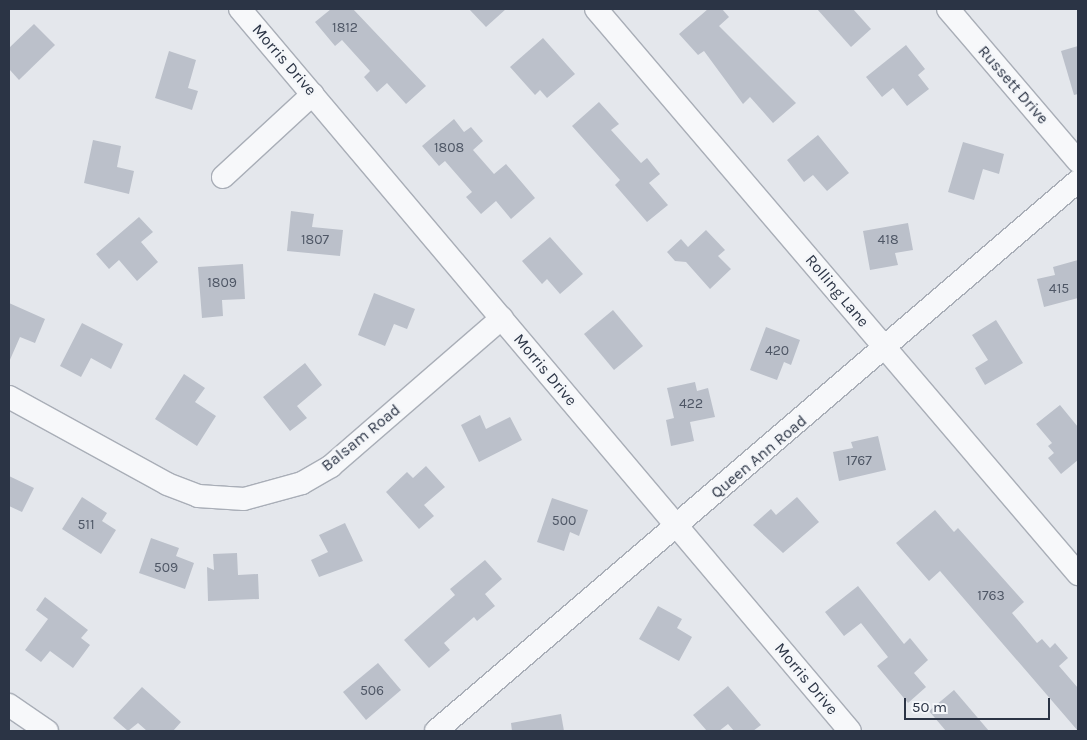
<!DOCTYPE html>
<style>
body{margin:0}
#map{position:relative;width:1087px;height:740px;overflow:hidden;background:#e4e7ec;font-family:Karla,sans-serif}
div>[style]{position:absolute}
.building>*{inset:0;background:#bbc0ca}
.roads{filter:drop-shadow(1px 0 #a9aeb7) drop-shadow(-1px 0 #a9aeb7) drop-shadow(0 1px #a9aeb7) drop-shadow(0 -1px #a9aeb7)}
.minor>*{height:22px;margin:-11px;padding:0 11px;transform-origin:11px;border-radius:11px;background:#f7f8fa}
span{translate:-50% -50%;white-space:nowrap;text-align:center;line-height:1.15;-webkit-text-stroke:5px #f4f6f9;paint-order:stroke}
.number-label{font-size:14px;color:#4f5766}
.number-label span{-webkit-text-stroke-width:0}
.street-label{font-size:16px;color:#2b3445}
.frame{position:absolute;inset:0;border:10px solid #2b3445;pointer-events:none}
.scale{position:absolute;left:904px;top:698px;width:146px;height:22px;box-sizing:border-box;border:2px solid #2b3445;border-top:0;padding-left:6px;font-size:15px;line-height:18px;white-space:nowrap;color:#2b3445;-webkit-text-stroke:4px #f4f6f9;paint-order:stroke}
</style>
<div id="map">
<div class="building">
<i style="clip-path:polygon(331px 9px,353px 9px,426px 86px,406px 104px,387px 83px,377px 92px,364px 77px,370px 71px,342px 40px,335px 46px,315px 22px)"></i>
<i style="clip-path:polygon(469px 9px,506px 9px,486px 27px)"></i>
<i style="clip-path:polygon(708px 9px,722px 9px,729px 17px,719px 26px,796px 103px,773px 123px,750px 97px,743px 104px,704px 51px,698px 55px,679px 34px)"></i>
<i style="clip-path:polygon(817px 9px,853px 9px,871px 29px,851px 47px)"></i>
<i style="clip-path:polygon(34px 24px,55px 45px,19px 80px,9px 69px,9px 48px)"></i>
<i style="clip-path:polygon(543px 38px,575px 74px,547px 98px,540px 90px,535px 95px,510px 67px)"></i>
<i style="clip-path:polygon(906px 45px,925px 69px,918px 75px,929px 89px,907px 106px,893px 88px,882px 97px,866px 77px)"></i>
<i style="clip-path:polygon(1078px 46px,1078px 94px,1074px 95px,1061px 51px)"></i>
<i style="clip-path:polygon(169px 51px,196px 60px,188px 88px,198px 91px,192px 110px,155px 98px)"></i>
<i style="clip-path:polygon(599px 102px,619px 124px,611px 130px,641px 163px,647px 158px,660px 174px,649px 183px,668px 205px,647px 222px,615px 185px,620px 180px,572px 126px)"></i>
<i style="clip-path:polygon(454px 119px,464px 132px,471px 127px,483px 141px,473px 150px,494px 174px,506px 164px,535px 198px,511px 219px,496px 201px,481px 214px,466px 197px,472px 192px,445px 161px,439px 166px,422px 146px)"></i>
<i style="clip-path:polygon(818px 135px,849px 173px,827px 191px,813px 175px,804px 182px,787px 160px)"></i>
<i style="clip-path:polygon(93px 140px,121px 146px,117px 167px,134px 171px,129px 194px,84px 183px)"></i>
<i style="clip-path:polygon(963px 142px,1004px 154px,999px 174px,983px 169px,974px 200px,948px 192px)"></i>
<i style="clip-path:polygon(291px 211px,314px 214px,312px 227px,343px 230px,340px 256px,287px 251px)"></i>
<i style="clip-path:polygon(139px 217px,153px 232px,141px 242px,158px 262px,137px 281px,119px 260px,109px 269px,96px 254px)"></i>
<i style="clip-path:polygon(908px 223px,913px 250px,895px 253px,898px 265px,870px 270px,863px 231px)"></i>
<i style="clip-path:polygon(706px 230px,725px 250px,718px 256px,731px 269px,710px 289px,686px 262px,675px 261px,667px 252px,681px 239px,688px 247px)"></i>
<i style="clip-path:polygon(550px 237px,583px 274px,560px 294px,547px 279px,542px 284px,522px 261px)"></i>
<i style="clip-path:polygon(1078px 260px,1078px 298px,1044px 307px,1037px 279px,1055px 275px,1053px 267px)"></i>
<i style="clip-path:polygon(243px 264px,245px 299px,222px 300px,223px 316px,202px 318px,198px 267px)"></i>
<i style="clip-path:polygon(374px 293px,415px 309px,407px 329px,394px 324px,385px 346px,358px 335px)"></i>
<i style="clip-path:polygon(9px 303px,45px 319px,35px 343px,20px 337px,9px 362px)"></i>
<i style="clip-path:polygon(613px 310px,643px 346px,614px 370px,584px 334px)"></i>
<i style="clip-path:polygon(996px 320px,1023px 363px,985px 385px,975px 368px,988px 360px,972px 335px)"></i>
<i style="clip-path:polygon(82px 323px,123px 344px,111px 369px,91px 358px,81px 377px,60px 366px)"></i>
<i style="clip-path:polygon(766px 327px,800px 340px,791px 365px,784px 362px,777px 380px,750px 370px)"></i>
<i style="clip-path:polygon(305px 363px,322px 385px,297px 406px,307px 418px,290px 431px,263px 397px)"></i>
<i style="clip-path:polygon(184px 374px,205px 388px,195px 402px,216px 416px,197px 446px,155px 419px)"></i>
<i style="clip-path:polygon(695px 382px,697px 391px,708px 388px,715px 417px,690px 422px,694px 441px,671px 446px,666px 420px,674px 418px,667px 388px)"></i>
<i style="clip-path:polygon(1060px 405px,1078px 427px,1078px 460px,1061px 474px,1048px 458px,1054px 453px,1048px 446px,1052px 443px,1036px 424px)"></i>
<i style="clip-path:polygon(480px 415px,486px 429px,510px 417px,522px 440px,479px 462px,461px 425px)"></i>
<i style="clip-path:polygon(878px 436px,886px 470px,839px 481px,833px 452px,853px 448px,851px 442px)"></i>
<i style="clip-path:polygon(426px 466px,445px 487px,424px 505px,434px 516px,419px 529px,386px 492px,407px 472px,413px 478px)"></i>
<i style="clip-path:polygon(9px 476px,34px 488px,22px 512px,9px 506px)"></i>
<i style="clip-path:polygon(82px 497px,107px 513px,102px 521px,116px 530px,101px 554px,62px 529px)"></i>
<i style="clip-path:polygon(797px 497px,819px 522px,783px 553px,753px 525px,771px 509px,776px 515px)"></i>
<i style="clip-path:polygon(552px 498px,588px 510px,579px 536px,570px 532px,564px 551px,537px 542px)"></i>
<i style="clip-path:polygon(935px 510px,954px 532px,958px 528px,1024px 602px,1012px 613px,1037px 643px,1042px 639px,1050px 648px,1055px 643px,1068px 658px,1059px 666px,1078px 688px,1078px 731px,940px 571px,929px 581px,896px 543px)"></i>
<i style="clip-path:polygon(345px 523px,363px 561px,319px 577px,311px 560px,328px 552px,319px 535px)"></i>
<i style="clip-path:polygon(151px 538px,179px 548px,176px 556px,194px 563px,185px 589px,139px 573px)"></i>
<i style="clip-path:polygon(237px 553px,238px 575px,258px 574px,259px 599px,208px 601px,207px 567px,214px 570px,213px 554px)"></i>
<i style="clip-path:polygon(485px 560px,502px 579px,485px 594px,495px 606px,477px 621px,474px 617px,444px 643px,450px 650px,429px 668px,404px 640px,455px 595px,450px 589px)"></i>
<i style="clip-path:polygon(858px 586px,904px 644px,910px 638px,928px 660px,914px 673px,926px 687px,908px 703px,877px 666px,888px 657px,861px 623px,844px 636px,825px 612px)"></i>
<i style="clip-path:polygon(45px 597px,88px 630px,81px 638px,90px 645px,73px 668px,50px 651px,41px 662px,25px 650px,48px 619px,36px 610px)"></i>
<i style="clip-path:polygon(658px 606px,682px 619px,677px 628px,692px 637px,679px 661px,639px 639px)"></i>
<i style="clip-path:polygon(378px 663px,401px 690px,366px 720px,343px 692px)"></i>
<i style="clip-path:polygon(728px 686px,761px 725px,753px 731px,734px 731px,728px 724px,719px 731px,707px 731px,693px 715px)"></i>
<i style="clip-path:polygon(142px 687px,181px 722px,173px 731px,147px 731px,138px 723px,128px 731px,113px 718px)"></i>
<i style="clip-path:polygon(954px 690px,989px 731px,946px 731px,929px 711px)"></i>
<i style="clip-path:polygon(561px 714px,564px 731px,512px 731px,511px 723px)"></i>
</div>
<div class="roads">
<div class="minor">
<i style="left:240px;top:9px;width:945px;rotate:49.81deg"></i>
<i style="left:596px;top:9px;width:743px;rotate:49.53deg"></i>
<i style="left:948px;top:9px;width:200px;rotate:49.5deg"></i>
<i style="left:223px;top:177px;width:122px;rotate:-42.7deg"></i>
<i style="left:9px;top:397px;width:180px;rotate:28.8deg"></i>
<i style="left:167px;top:484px;width:33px;rotate:21deg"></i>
<i style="left:198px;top:496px;width:46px;rotate:3.7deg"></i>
<i style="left:244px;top:499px;width:60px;rotate:-15.4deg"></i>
<i style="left:302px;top:483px;width:34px;rotate:-30deg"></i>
<i style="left:331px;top:466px;width:226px;rotate:-40.9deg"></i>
<i style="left:9px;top:705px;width:46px;rotate:34.4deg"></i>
<i style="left:436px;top:731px;width:845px;rotate:-40.59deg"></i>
</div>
</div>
<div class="number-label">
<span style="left:345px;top:28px">1812</span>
<span style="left:449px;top:148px">1808</span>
<span style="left:315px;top:240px">1807</span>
<span style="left:888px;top:240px">418</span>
<span style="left:222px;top:283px">1809</span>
<span style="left:1059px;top:289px">415</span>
<span style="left:777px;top:351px">420</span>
<span style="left:691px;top:404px">422</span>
<span style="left:859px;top:461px">1767</span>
<span style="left:564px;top:521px">500</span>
<span style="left:86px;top:525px">511</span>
<span style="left:166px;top:568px">509</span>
<span style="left:991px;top:596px">1763</span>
<span style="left:372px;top:691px">506</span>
</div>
<div class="street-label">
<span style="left:284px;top:60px;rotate:49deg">Morris Drive</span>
<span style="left:1013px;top:85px;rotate:49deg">Russett Drive</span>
<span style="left:837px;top:291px;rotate:50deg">Rolling Lane</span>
<span style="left:545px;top:370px;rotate:50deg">Morris Drive</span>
<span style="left:361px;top:438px;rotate:-39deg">Balsam Road</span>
<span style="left:759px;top:457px;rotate:-40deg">Queen Ann Road</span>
<span style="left:806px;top:679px;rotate:50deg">Morris Drive</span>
</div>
<div class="frame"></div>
<div class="scale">50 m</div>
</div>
